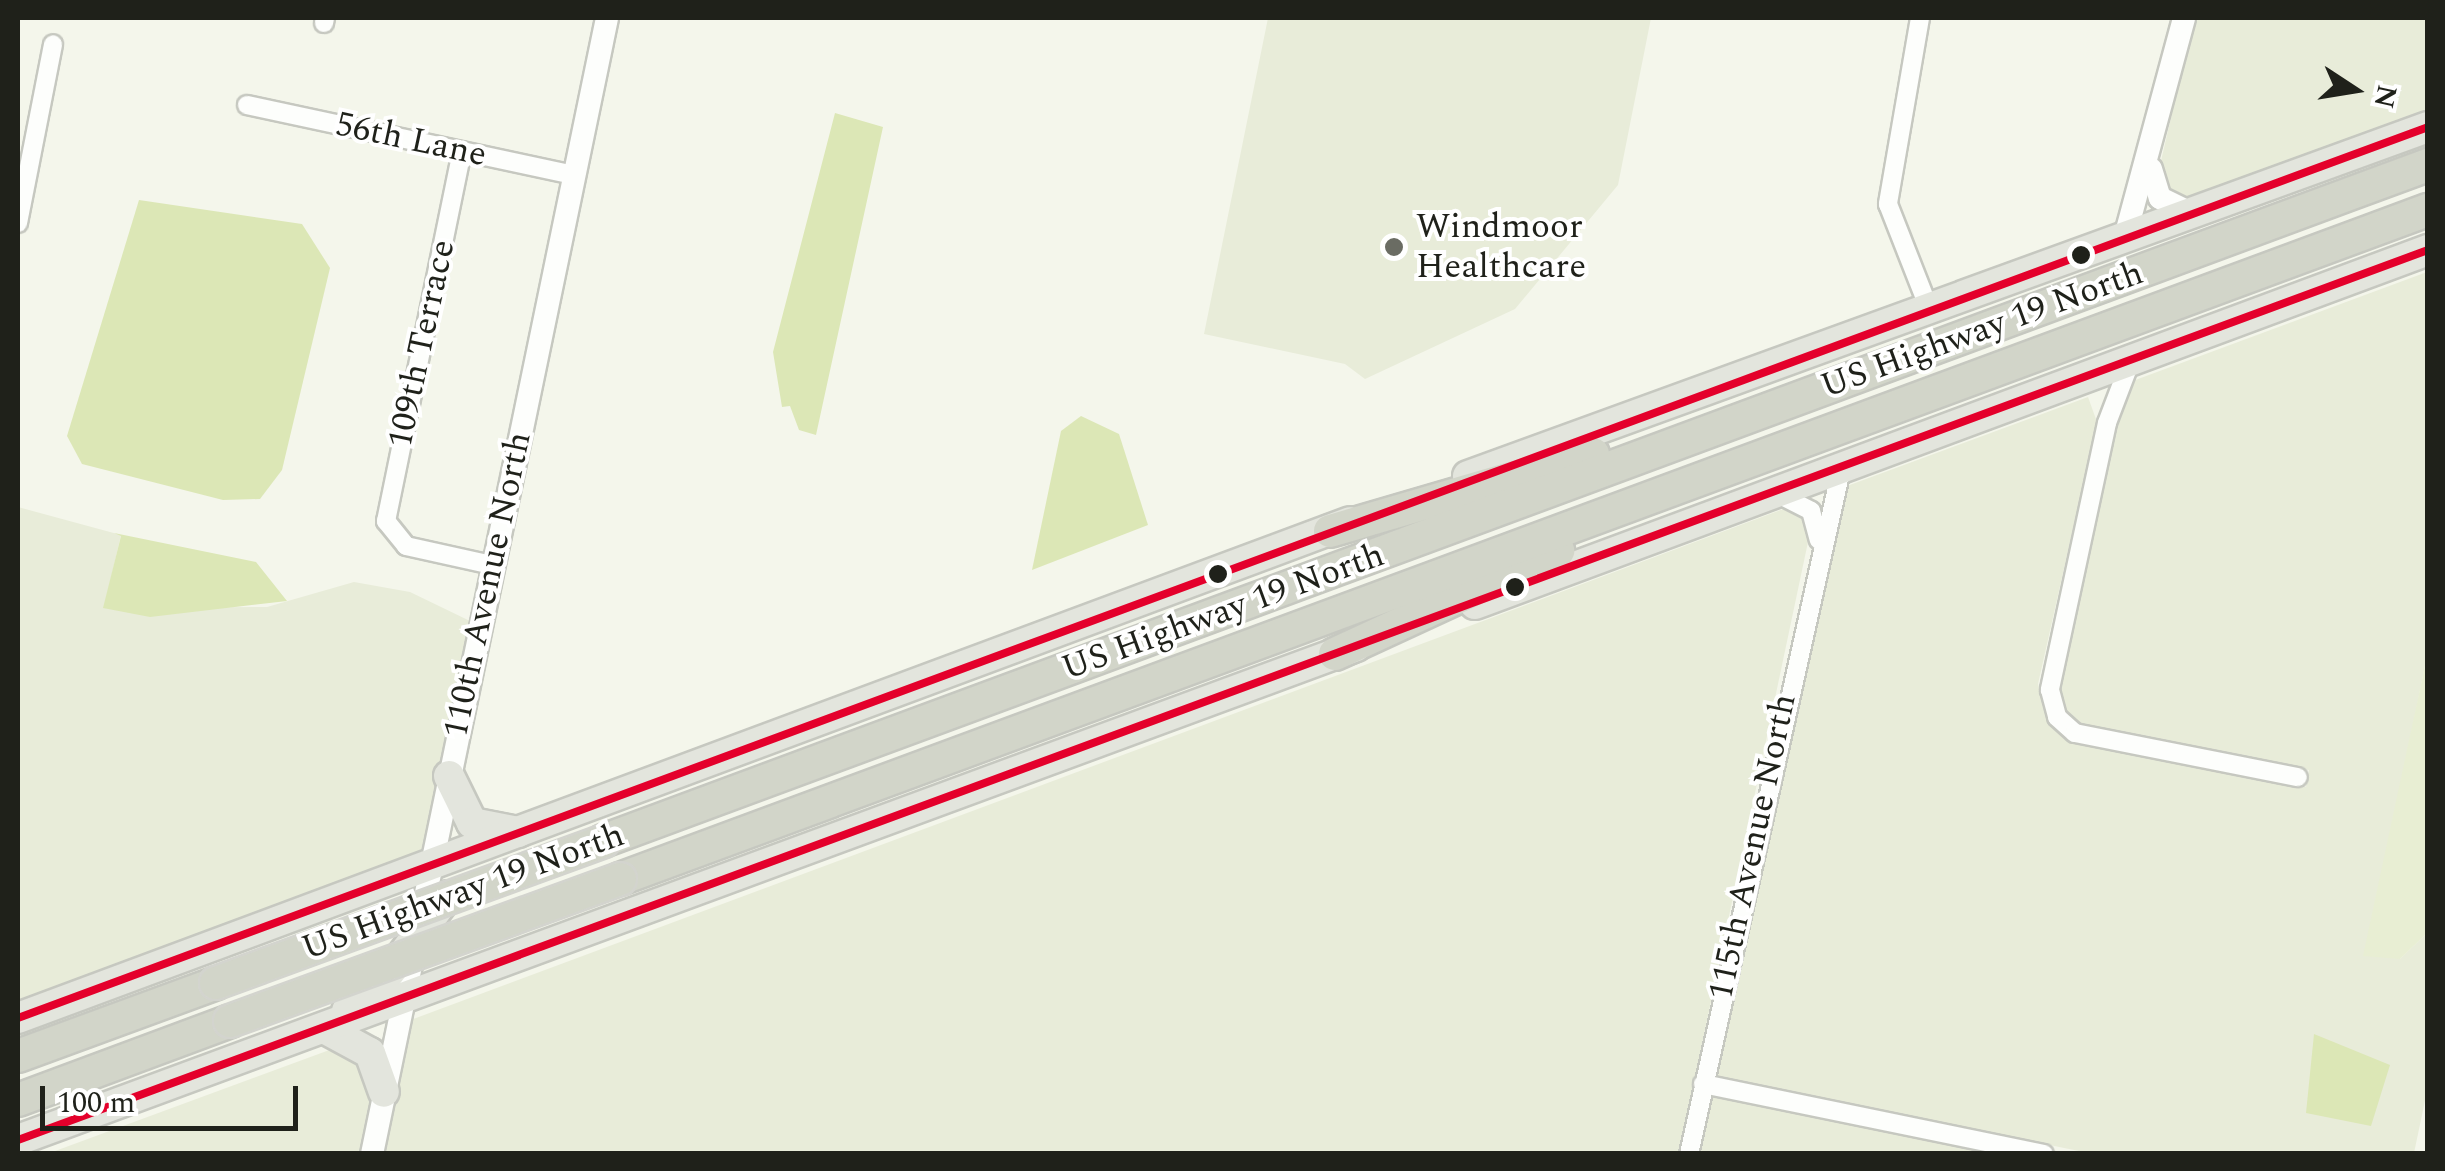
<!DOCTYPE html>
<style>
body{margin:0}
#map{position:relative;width:2445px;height:1171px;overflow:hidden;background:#f4f6eb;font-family:Spectral,serif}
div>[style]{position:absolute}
.built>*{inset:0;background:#e8ecd9}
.green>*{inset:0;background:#e8eed3}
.water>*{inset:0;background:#dce7b6}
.roads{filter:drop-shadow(2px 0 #c6c8c0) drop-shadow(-2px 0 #c6c8c0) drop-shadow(0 2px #c6c8c0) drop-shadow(0 -2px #c6c8c0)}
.minor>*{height:18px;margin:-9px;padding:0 9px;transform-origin:9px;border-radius:9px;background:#fdfefc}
.tertiary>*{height:22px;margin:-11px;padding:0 11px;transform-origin:11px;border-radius:11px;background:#fdfefc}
.primary>*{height:30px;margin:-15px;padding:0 15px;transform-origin:15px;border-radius:15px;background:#e3e5dd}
.motorway>*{height:32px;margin:-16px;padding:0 16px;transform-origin:16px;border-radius:16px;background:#d2d5c9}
.bridges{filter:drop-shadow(2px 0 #d3d4ce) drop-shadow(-2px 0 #d3d4ce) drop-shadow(0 2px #d3d4ce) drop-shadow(0 -2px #d3d4ce)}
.motorway-bridge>*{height:32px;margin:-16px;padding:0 16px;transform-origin:16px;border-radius:16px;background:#d2d5c9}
.bus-1>*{height:8px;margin:-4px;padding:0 4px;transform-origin:4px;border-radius:4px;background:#e4002b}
.dots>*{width:28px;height:28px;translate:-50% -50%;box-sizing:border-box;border:5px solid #fff;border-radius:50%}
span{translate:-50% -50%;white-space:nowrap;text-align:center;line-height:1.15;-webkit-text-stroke:8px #fff;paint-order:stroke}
.street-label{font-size:35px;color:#1f211a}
.poi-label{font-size:35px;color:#1f211a}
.left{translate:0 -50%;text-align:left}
.frame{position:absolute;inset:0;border:20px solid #1f211a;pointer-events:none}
.north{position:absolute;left:2305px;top:40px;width:100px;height:100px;-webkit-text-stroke:8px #fff;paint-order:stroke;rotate:102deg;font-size:28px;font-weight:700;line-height:40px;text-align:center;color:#1f211a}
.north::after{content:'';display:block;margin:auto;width:35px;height:45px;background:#1f211a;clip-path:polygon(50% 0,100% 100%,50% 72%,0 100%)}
.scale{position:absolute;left:40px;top:1086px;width:258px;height:45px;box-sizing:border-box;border:5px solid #1f211a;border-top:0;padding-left:12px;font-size:30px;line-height:35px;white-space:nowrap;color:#1f211a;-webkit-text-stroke:8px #fff;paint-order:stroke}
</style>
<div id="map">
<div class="built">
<i style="clip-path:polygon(1268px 18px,1651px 18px,1618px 185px,1515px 309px,1365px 379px,1345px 364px,1204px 334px)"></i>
<i style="clip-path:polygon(2194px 18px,2427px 18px,2427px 117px,2181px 202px,2162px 183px,2161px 161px)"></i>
<i style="clip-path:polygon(2427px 272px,2427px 656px,2401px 783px,2400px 959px,2427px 933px,2427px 1091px,2414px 1153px,2089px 1153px,1715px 1077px,1847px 486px,2088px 397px,2097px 422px,2038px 684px,2048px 718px,2073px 742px,2306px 787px,2309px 770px,2080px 725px,2066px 712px,2060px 690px,2115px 432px,2130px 382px)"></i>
<i style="clip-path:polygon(18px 507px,121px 535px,104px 608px,267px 607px,354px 582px,410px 592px,470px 621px,420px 860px,18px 1008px)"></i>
<i style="clip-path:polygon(1789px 507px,1804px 517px,1808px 542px,1679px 1153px,382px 1154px,408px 1021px)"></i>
<i style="clip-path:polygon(343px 1045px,374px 1093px,362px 1153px,47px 1154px)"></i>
<i style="clip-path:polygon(1711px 1095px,2000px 1154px,1699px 1154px)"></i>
</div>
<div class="green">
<i style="clip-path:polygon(2427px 656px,2427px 933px,2400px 959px,2363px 956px)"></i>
</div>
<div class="water">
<i style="clip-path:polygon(835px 113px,883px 127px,816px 435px,799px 430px,790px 406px,782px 407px,773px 352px)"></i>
<i style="clip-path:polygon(139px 200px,302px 224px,330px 268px,282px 470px,260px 499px,223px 500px,82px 464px,67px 436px)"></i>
<i style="clip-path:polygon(1081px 416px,1119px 434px,1148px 525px,1032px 570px,1061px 431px)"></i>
<i style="clip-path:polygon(114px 533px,256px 562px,287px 601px,150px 617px,103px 608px,121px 536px)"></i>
<i style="clip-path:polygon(2314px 1034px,2390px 1065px,2371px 1126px,2306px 1113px)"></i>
</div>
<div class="roads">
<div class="minor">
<i style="left:1920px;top:18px;width:189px;rotate:99.8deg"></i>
<i style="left:1888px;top:204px;width:115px;rotate:68.6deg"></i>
<i style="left:324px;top:23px;width:5px;rotate:-79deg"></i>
<i style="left:247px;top:105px;width:334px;rotate:12.1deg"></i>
<i style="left:462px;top:151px;width:378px;rotate:101.6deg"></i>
<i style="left:386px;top:521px;width:32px;rotate:51deg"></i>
<i style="left:406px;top:546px;width:88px;rotate:12.5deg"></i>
<i style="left:18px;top:223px;width:182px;rotate:-78.9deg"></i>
<i style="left:2131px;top:360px;width:67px;rotate:110.9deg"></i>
<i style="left:2107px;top:423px;width:273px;rotate:102.1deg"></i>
<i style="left:2050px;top:690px;width:28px;rotate:75deg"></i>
<i style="left:2057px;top:717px;width:24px;rotate:42deg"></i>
<i style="left:2075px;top:733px;width:227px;rotate:11.2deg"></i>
<i style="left:1778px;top:494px;width:37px;rotate:27deg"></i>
<i style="left:1811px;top:511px;width:30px;rotate:75deg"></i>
<i style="left:1703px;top:1084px;width:348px;rotate:11.6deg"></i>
<i style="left:1689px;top:1154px;width:701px;rotate:-77.47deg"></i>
</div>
<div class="tertiary">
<i style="left:2151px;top:169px;width:30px;rotate:73deg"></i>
<i style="left:2160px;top:198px;width:34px;rotate:26deg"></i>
<i style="left:2125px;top:237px;width:227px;rotate:-74.9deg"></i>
<i style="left:372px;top:1154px;width:1160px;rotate:-78.31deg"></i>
</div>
<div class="primary">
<i style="left:1468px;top:476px;width:1021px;rotate:-19.98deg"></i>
<i style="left:1475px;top:604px;width:1017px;rotate:-20.38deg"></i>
<i style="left:449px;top:776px;width:52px;rotate:63.9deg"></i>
<i style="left:472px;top:823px;width:47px;rotate:11.1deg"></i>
<i style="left:347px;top:1011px;width:32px;rotate:-34deg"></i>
<i style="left:374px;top:993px;width:121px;rotate:-53deg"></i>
<i style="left:18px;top:1018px;width:1421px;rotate:-20.42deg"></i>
<i style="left:324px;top:1028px;width:52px;rotate:28.5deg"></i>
<i style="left:370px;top:1053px;width:41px;rotate:70.3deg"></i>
<i style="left:18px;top:1140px;width:1426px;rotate:-20.26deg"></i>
</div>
<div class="motorway">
<i style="left:1330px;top:531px;width:274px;rotate:-16.3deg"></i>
<i style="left:1335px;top:654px;width:246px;rotate:-24.8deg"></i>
<i style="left:603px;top:841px;width:1946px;rotate:-20.33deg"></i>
<i style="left:620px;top:879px;width:1928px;rotate:-20.31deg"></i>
<i style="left:18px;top:1056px;width:211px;rotate:-20.2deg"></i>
<i style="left:18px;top:1100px;width:226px;rotate:-20.4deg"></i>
</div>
</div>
<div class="bridges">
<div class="motorway-bridge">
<i style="left:216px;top:983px;width:412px;rotate:-20.1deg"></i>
<i style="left:230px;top:1021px;width:415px;rotate:-20deg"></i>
</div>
</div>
<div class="bus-1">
<i style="left:18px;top:1018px;width:2569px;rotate:-20.29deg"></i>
<i style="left:18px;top:1140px;width:2569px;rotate:-20.27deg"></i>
</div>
<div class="dots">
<i style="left:1394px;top:247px;background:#6a6c63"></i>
<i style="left:2081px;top:255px;background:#1f211a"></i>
<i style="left:1218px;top:574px;background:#1f211a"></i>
<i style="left:1515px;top:587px;background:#1f211a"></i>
</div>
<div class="street-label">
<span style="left:411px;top:140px;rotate:12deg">56th Lane</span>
<span style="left:1982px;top:330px;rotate:-20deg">US Highway 19 North</span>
<span style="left:422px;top:344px;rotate:-78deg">109th Terrace</span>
<span style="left:488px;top:585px;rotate:-78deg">110th Avenue North</span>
<span style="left:1223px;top:612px;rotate:-20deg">US Highway 19 North</span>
<span style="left:1753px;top:847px;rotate:-78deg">115th Avenue North</span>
<span style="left:463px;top:892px;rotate:-20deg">US Highway 19 North</span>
</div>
<div class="poi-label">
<span class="left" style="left:1416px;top:247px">Windmoor<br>Healthcare</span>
</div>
<div class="frame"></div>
<div class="north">N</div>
<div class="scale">100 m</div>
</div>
